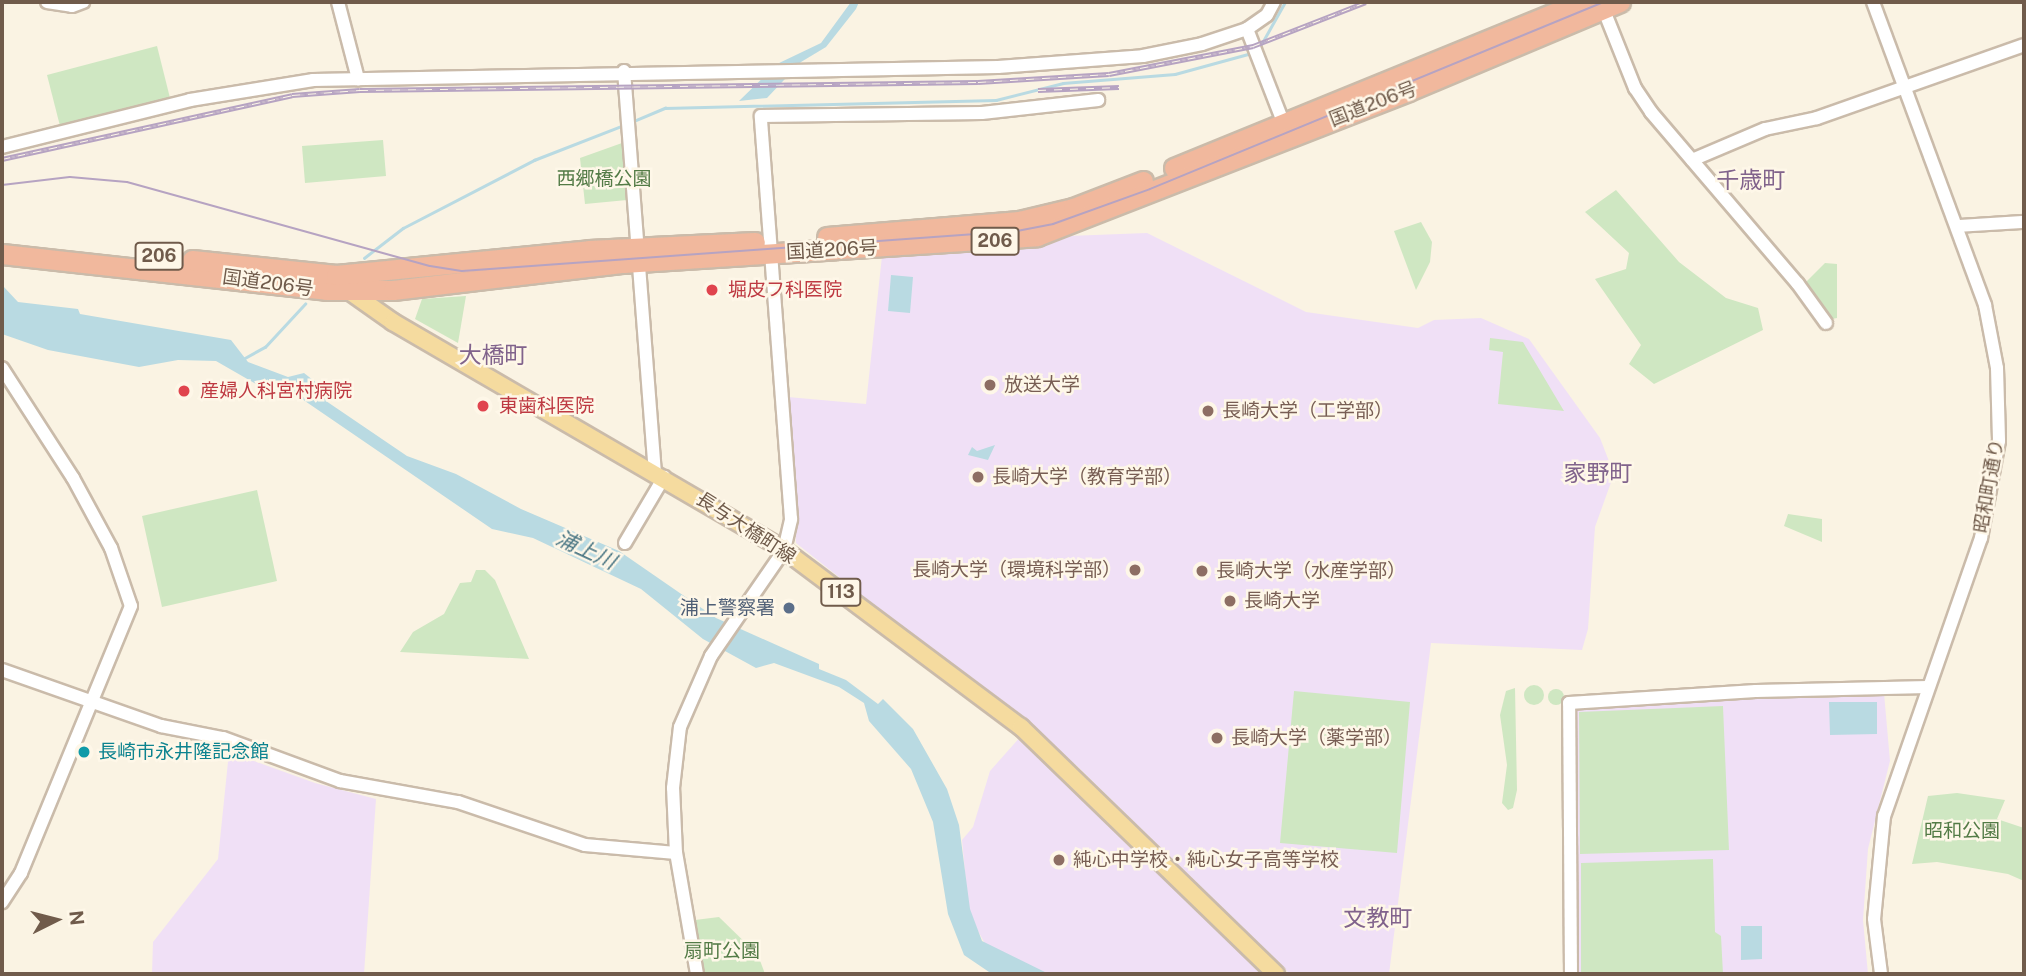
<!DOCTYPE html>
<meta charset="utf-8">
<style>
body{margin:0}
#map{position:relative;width:2026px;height:976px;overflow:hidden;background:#faf3e3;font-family:"Public Sans","Noto Sans JP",sans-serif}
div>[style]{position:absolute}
.education>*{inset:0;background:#f0e0f6}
.green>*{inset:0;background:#cfe7c2}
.round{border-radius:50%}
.water>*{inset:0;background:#b9dae2}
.stream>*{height:2.5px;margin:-1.25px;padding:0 1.25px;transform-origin:1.25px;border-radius:1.25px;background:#b9dae2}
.roads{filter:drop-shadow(2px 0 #cabbaa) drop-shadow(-2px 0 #cabbaa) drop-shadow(0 2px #cabbaa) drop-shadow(0 -2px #cabbaa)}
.minor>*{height:12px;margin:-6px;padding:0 6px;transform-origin:6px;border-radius:6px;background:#fff}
.major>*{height:16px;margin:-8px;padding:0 8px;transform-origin:8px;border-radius:8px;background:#f5db9f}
.highway>*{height:19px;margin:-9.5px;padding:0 9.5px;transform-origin:9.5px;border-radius:9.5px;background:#f1b89d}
.tram>*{height:2px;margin:-1px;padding:0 1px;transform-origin:1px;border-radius:1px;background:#b6a3c2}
.rail>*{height:5px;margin-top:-2.5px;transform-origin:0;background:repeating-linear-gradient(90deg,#fef7e8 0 8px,#b6a3c2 0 16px);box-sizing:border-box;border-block:2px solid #b6a3c2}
.dots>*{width:19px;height:19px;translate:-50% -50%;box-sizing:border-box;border:4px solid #fef7e8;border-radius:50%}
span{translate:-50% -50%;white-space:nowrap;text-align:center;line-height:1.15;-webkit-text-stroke:5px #fef7e8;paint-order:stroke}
.shield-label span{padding:2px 5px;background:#fef7e8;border:2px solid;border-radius:5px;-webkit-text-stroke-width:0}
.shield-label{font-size:18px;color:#705b4b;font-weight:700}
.street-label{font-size:19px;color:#705b4b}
.park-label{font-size:19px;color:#537b46}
.health-label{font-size:19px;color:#be3a42}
.left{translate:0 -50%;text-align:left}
.education-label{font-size:19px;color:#785e54}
.right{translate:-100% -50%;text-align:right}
.service-label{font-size:19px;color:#4e5e75}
.culture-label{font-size:19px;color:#0d838f}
.water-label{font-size:21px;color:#477482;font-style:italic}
.quarter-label{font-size:23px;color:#81638c}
.frame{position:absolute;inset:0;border:4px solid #705b4b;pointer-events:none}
.north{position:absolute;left:21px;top:885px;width:70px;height:70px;-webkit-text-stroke:5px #fef7e8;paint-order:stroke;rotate:84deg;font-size:19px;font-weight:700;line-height:28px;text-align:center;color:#705b4b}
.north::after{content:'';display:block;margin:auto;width:24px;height:32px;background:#705b4b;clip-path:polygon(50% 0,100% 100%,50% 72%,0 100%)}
</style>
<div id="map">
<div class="education">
<i style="clip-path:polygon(1147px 233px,1306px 312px,1418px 328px,1434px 320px,1481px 318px,1529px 339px,1600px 438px,1614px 474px,1595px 527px,1588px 629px,1582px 650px,1431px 643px,1389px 974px,1290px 974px,1076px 765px,796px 543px,788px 397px,866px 404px,882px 256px,998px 248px,1068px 236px)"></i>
<i style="clip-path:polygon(1884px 693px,1890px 761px,1868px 849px,1863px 920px,1868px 974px,1573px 974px,1576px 710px,1754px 695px)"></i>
<i style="clip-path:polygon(1021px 736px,1269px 974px,1046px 974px,988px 949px,969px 915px,962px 840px,973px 827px,990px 771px)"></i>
<i style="clip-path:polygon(229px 752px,315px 783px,376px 799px,364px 974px,152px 974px,153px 942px,218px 859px)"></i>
</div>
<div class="green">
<i style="clip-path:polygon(157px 46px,170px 98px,60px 126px,47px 75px)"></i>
<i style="clip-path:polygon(383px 140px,386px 176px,305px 183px,302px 146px)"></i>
<i style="clip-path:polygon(622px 143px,627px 200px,585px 204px,580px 158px)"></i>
<i style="clip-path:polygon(1616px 190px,1679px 262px,1726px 298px,1758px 308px,1763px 330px,1654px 384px,1629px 364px,1641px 345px,1595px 279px,1626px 269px,1629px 253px,1585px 212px)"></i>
<i style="clip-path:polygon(1421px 222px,1432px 242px,1430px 262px,1416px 290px,1394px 231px)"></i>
<i style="clip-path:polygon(1825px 263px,1837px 264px,1837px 318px,1832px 319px,1804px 284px)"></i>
<i style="clip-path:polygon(466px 296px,458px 343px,415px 319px,422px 299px)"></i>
<i style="clip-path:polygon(1490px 338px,1523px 342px,1564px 411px,1498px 404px,1503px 352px,1489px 350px)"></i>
<i style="clip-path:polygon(257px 490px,277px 581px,162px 607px,142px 516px)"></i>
<i style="clip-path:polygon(1788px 514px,1822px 519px,1822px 542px,1784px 526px)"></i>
<i style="clip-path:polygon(476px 570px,485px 570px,495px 580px,529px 659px,400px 652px,413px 632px,444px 614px,460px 583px,471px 582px)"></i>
<i class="round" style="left:1524px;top:685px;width:20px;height:20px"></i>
<i style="clip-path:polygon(1515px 688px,1517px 790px,1513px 808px,1508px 810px,1502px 803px,1507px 765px,1500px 715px,1506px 691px)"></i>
<i class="round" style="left:1548px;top:689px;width:16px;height:16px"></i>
<i style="clip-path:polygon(1294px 691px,1410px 702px,1397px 853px,1280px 843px)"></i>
<i style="clip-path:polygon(1723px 706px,1729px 850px,1580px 854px,1579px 712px)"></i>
<i style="clip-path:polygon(1957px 793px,2005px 800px,1997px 819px,2024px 828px,2024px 881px,2008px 874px,1937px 862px,1912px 864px,1928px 796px)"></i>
<i style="clip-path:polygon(1713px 859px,1715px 932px,1721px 936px,1723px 974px,1581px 974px,1581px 863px)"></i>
<i style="clip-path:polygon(719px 917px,758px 955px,765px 974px,703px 972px,695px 920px)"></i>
</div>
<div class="water">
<i style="clip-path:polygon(851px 2px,859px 2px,856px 9px,826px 47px,801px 62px,767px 98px,739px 101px,777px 64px,821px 43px)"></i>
<i style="clip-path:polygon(2px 269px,3px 286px,18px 302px,78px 309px,80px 314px,231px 340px,248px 362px,288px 377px,304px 373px,318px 384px,326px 401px,407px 456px,456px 474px,521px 509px,619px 551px,716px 618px,819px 664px,819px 669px,846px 680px,878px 704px,883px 699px,913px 729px,947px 789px,959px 825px,970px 909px,982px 941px,1049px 974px,992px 974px,964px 955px,948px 914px,933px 822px,911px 769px,869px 721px,864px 703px,839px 687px,774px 663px,756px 668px,703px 639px,641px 589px,533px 538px,492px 529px,302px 399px,263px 388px,216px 361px,178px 360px,139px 367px,48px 350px,2px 334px)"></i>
<i style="clip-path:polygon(891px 275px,913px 277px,910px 313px,888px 311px)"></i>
<i style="clip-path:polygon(995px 445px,988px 460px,968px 455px,972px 447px,977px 451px)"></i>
<i style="clip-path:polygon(1829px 702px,1877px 702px,1877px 734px,1830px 735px)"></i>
<i style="clip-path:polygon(1741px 926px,1762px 926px,1762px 959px,1741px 960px)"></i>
</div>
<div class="stream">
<i style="left:1258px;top:50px;width:55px;rotate:-60.6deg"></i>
<i style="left:634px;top:121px;width:34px;rotate:-23deg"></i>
<i style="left:665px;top:108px;width:331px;rotate:-1.4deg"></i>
<i style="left:996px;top:100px;width:69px;rotate:-14.2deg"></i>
<i style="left:1063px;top:83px;width:112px;rotate:-4.6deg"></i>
<i style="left:1175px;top:74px;width:80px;rotate:-15.3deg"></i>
<i style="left:364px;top:258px;width:49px;rotate:-37.6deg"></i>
<i style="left:403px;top:228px;width:148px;rotate:-27.4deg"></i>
<i style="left:534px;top:160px;width:97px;rotate:-21.3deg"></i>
<i style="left:243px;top:359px;width:25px;rotate:-29deg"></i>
<i style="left:265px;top:347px;width:59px;rotate:-47.1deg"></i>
</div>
<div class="roads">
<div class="minor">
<i style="left:47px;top:2px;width:25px;rotate:9deg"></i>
<i style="left:72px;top:6px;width:12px;rotate:-20deg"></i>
<i style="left:338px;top:2px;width:80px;rotate:75.4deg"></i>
<i style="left:1873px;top:2px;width:323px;rotate:69.7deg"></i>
<i style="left:1985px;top:305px;width:64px;rotate:79.2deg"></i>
<i style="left:1997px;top:368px;width:73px;rotate:88.4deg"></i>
<i style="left:1999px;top:441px;width:99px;rotate:100.5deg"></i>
<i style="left:1981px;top:538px;width:294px;rotate:109.2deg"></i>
<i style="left:1884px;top:816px;width:103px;rotate:95.5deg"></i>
<i style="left:1874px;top:919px;width:55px;rotate:82.7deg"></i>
<i style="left:1601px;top:3px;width:92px;rotate:68.2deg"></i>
<i style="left:1635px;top:88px;width:29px;rotate:56deg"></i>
<i style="left:1651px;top:112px;width:226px;rotate:49.5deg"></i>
<i style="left:1798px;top:284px;width:48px;rotate:54.3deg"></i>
<i style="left:1247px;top:29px;width:100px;rotate:68.8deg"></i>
<i style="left:624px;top:71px;width:401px;rotate:85.6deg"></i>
<i style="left:2px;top:147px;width:194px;rotate:-14deg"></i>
<i style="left:190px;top:100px;width:125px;rotate:-9.2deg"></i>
<i style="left:313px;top:80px;width:685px;rotate:-1.09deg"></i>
<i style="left:998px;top:67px;width:145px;rotate:-4.3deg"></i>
<i style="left:1143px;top:56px;width:60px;rotate:-11.5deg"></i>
<i style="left:1202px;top:44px;width:47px;rotate:-18.4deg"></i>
<i style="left:1247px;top:29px;width:24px;rotate:-35deg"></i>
<i style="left:1267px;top:15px;width:15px;rotate:-62deg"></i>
<i style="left:1692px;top:160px;width:79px;rotate:-23deg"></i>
<i style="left:1765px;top:129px;width:53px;rotate:-11.9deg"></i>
<i style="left:1817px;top:118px;width:219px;rotate:-19.4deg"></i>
<i style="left:1958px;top:226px;width:66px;rotate:-3.5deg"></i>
<i style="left:2px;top:368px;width:131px;rotate:57.2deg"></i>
<i style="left:73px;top:478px;width:80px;rotate:61.5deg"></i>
<i style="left:111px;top:548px;width:61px;rotate:71deg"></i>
<i style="left:131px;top:606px;width:289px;rotate:112.4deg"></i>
<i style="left:21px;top:873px;width:35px;rotate:123deg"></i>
<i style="left:625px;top:543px;width:77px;rotate:-59.4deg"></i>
<i style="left:2px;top:670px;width:169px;rotate:19.4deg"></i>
<i style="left:161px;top:726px;width:63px;rotate:11deg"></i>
<i style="left:223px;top:738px;width:125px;rotate:20.2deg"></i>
<i style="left:340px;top:781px;width:120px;rotate:10.1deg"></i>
<i style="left:458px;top:802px;width:134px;rotate:18.7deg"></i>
<i style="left:585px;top:845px;width:91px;rotate:5deg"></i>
<i style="left:697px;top:974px;width:123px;rotate:-99.8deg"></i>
<i style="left:676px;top:853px;width:65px;rotate:-92.6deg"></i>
<i style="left:673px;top:788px;width:61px;rotate:-83.5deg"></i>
<i style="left:680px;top:727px;width:77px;rotate:-66.4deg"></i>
<i style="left:711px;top:656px;width:129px;rotate:-55.4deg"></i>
<i style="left:784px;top:550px;width:32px;rotate:-77deg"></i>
<i style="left:791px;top:519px;width:404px;rotate:-94.3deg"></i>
<i style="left:761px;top:116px;width:221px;rotate:-0.8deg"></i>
<i style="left:982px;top:113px;width:117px;rotate:-6.4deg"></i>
<i style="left:1571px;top:974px;width:271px;rotate:-90.4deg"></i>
<i style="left:1569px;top:703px;width:187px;rotate:-3.7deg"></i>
<i style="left:1756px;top:691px;width:172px;rotate:-1.3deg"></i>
</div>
<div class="major">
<i style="left:342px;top:286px;width:62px;rotate:35.2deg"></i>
<i style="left:393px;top:322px;width:453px;rotate:30.2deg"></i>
<i style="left:784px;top:550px;width:296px;rotate:36.8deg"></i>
<i style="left:1021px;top:727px;width:355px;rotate:44.1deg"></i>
</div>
<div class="highway">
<i style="left:1174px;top:168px;width:440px;rotate:-22.2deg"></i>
<i style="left:827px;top:237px;width:193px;rotate:-4.8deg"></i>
<i style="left:1019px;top:221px;width:56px;rotate:-13.5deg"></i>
<i style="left:1073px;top:208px;width:75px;rotate:-21.1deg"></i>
<i style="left:2px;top:254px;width:326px;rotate:6.3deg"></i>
<i style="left:326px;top:290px;width:67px"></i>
<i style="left:393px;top:290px;width:232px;rotate:-6.7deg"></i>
<i style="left:623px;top:263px;width:415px;rotate:-3.7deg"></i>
<i style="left:1037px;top:236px;width:398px;rotate:-21.3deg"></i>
<i style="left:1408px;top:91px;width:230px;rotate:-22.8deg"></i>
<i style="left:192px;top:260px;width:145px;rotate:5.9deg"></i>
<i style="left:336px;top:275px;width:254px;rotate:-5.6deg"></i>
<i style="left:589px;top:250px;width:166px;rotate:-2.8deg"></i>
</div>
</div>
<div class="tram">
<i style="left:2px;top:185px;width:68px;rotate:-6.7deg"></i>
<i style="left:70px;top:177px;width:57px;rotate:5deg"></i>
<i style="left:127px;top:182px;width:314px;rotate:15.5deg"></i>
<i style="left:430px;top:266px;width:32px;rotate:9deg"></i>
<i style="left:462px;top:271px;width:556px;rotate:-4.12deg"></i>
<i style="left:1017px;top:231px;width:37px;rotate:-11deg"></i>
<i style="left:1053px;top:224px;width:103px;rotate:-19.8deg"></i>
<i style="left:1150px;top:189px;width:491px;rotate:-22.4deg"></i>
</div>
<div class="rail">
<i style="left:1038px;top:90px;width:81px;rotate:-2.1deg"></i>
<i style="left:2px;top:159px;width:297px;rotate:-12.4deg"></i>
<i style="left:292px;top:95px;width:68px;rotate:-4.2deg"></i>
<i style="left:360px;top:90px;width:618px;rotate:-0.74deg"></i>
<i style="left:978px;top:82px;width:131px;rotate:-3.5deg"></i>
<i style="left:1109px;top:74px;width:147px;rotate:-11deg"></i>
<i style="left:1253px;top:46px;width:121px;rotate:-21.3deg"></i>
</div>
<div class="dots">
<i style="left:712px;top:290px;background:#e0444e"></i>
<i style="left:990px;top:385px;background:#8d6e63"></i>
<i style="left:184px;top:391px;background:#e0444e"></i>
<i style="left:483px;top:406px;background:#e0444e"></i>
<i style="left:1208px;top:411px;background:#8d6e63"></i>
<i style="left:978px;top:477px;background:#8d6e63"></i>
<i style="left:1135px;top:570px;background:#8d6e63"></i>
<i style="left:1202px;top:571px;background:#8d6e63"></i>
<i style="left:1230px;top:601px;background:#8d6e63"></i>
<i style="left:789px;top:608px;background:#5c6f8a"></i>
<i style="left:1217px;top:738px;background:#8d6e63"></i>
<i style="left:84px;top:752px;background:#0f9aa8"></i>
<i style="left:1059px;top:860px;background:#8d6e63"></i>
</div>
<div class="shield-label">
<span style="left:995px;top:241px">206</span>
<span style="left:159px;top:256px">206</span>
<span style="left:841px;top:592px">113</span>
</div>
<div class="street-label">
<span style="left:1373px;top:104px;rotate:-21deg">国道206号</span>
<span style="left:832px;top:250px;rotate:-3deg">国道206号</span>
<span style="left:268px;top:283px;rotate:8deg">国道206号</span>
<span style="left:1989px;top:486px;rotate:-80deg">昭和町通り</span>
<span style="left:746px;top:528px;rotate:33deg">長与大橋町線</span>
</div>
<div class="park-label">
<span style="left:604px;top:179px">西郷橋公園</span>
<span style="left:1962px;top:831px">昭和公園</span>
<span style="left:722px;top:951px">扇町公園</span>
</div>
<div class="health-label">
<span class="left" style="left:728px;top:290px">堀皮フ科医院</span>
<span class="left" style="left:200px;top:391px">産婦人科宮村病院</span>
<span class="left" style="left:499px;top:406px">東歯科医院</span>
</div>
<div class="education-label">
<span class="left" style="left:1004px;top:385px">放送大学</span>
<span class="left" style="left:1222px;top:411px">長崎大学（工学部）</span>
<span class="left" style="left:992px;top:477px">長崎大学（教育学部）</span>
<span class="right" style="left:1121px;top:570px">長崎大学（環境科学部）</span>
<span class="left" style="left:1216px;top:571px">長崎大学（水産学部）</span>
<span class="left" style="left:1244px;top:601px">長崎大学</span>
<span class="left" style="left:1231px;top:738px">長崎大学（薬学部）</span>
<span class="left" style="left:1073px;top:860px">純心中学校・純心女子高等学校</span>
</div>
<div class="service-label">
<span class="right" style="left:775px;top:608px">浦上警察署</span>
</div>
<div class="culture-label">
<span class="left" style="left:98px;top:752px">長崎市永井隆記念館</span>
</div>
<div class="water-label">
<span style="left:586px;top:550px;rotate:25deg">浦上川</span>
</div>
<div class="quarter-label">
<span style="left:1751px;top:180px">千歳町</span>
<span style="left:493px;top:355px">大橋町</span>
<span style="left:1598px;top:473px">家野町</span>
<span style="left:1378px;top:918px">文教町</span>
</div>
<div class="frame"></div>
<div class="north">N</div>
</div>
